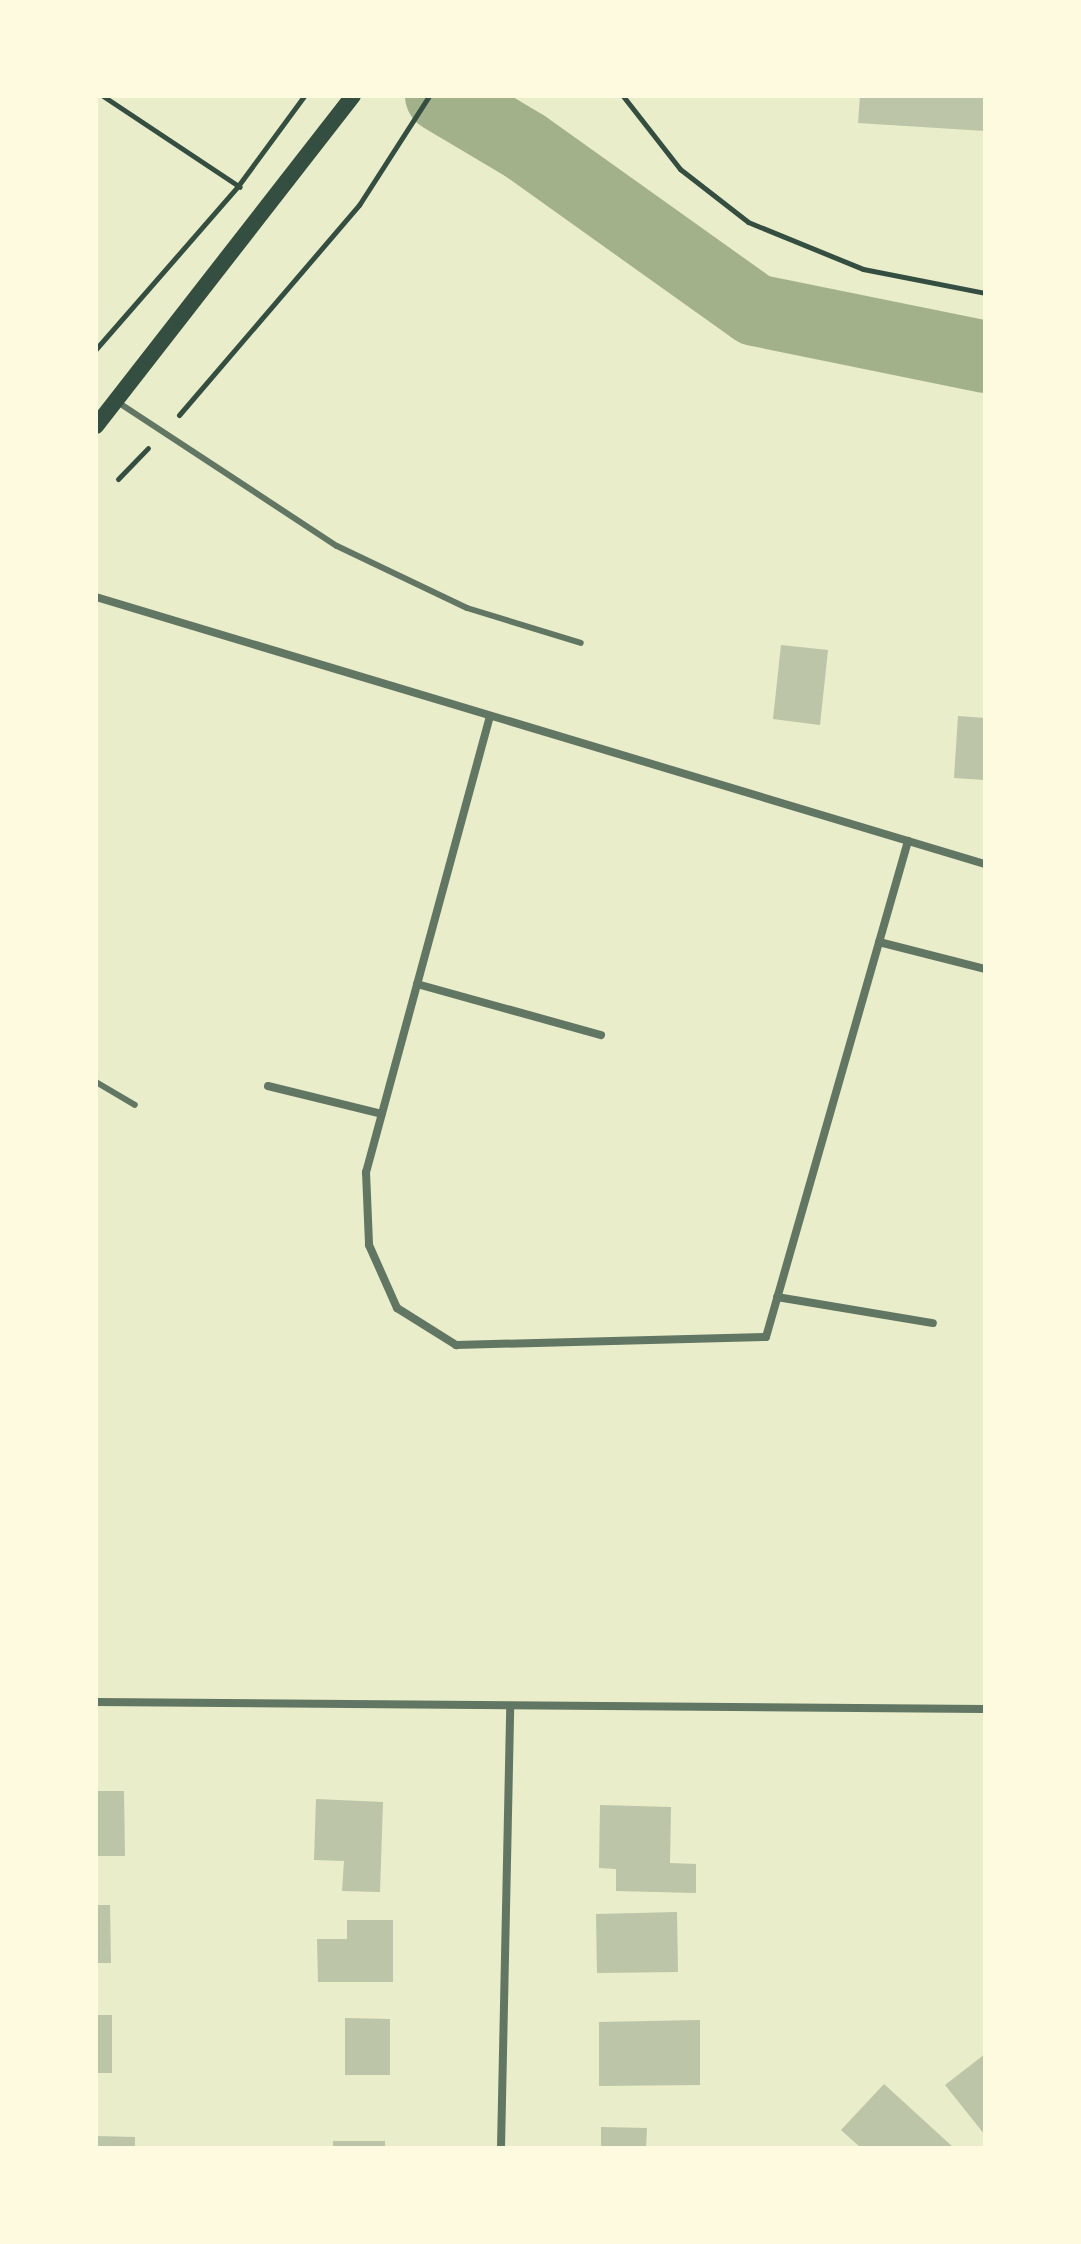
<!DOCTYPE html>
<style>
body{margin:0}
#map{position:relative;width:1081px;height:2244px;overflow:hidden;background:#e9edc9;font-family:Lato,sans-serif}
div>[style]{position:absolute}
.river>*{height:72px;margin:-36px;padding:0 36px;transform-origin:36px;border-radius:36px;background:#a3b18a}
.building>*{inset:0;background:#bcc5a7}
.path>*{height:5px;margin:-2.5px;padding:0 2.5px;transform-origin:2.5px;border-radius:2.5px;background:#344e41}
.service>*{height:6px;margin:-3px;padding:0 3px;transform-origin:3px;border-radius:3px;background:#617663}
.minor>*{height:8px;margin:-4px;padding:0 4px;transform-origin:4px;border-radius:4px;background:#617663}
.secondary>*{height:16px;margin:-8px;padding:0 8px;transform-origin:8px;border-radius:8px;background:#344e41}
span{translate:-50% -50%;white-space:nowrap;text-align:center;line-height:1.15;-webkit-text-stroke:7px #fefae0;paint-order:stroke}
.frame{position:absolute;inset:0;border:98px solid #fefae0;pointer-events:none}
</style>
<div id="map">
<div class="river">
<i style="left:441px;top:96px;width:98px;rotate:30.8deg"></i>
<i style="left:525px;top:146px;width:282px;rotate:35.5deg"></i>
<i style="left:755px;top:310px;width:235px;rotate:11.5deg"></i>
</div>
<div class="building">
<i style="clip-path:polygon(860px 96px,985px 96px,985px 131px,858px 123px)"></i>
<i style="clip-path:polygon(781px 645px,828px 650px,820px 725px,773px 719px)"></i>
<i style="clip-path:polygon(958px 716px,985px 718px,985px 780px,954px 778px)"></i>
<i style="clip-path:polygon(96px 1791px,124px 1791px,125px 1856px,96px 1856px)"></i>
<i style="clip-path:polygon(316px 1799px,383px 1802px,380px 1892px,342px 1891px,344px 1861px,314px 1860px)"></i>
<i style="clip-path:polygon(600px 1805px,671px 1807px,670px 1863px,696px 1864px,696px 1893px,616px 1891px,616px 1869px,599px 1868px)"></i>
<i style="clip-path:polygon(96px 1905px,110px 1905px,111px 1963px,96px 1963px)"></i>
<i style="clip-path:polygon(677px 1912px,678px 1972px,597px 1973px,596px 1914px)"></i>
<i style="clip-path:polygon(347px 1920px,393px 1920px,393px 1982px,318px 1982px,317px 1939px,347px 1939px)"></i>
<i style="clip-path:polygon(96px 2015px,112px 2015px,112px 2073px,96px 2073px)"></i>
<i style="clip-path:polygon(345px 2018px,390px 2019px,390px 2075px,345px 2075px)"></i>
<i style="clip-path:polygon(700px 2020px,700px 2085px,599px 2086px,599px 2022px)"></i>
<i style="clip-path:polygon(985px 2054px,985px 2135px,945px 2085px)"></i>
<i style="clip-path:polygon(884px 2084px,954px 2148px,861px 2148px,841px 2130px)"></i>
<i style="clip-path:polygon(601px 2127px,647px 2128px,646px 2148px,601px 2148px)"></i>
<i style="clip-path:polygon(96px 2136px,135px 2137px,135px 2148px,96px 2148px)"></i>
<i style="clip-path:polygon(333px 2141px,385px 2141px,385px 2148px,333px 2148px)"></i>
</div>
<div class="path">
<i style="left:103px;top:96px;width:164px;rotate:33.6deg"></i>
<i style="left:623px;top:96px;width:93px;rotate:52deg"></i>
<i style="left:680px;top:169px;width:86px;rotate:37.9deg"></i>
<i style="left:748px;top:222px;width:124px;rotate:22.2deg"></i>
<i style="left:863px;top:269px;width:124px;rotate:11.1deg"></i>
<i style="left:96px;top:349px;width:216px;rotate:-48.9deg"></i>
<i style="left:238px;top:186px;width:112px;rotate:-53.7deg"></i>
<i style="left:179px;top:415px;width:277px;rotate:-49.4deg"></i>
<i style="left:359px;top:205px;width:130px;rotate:-57.3deg"></i>
<i style="left:118px;top:479px;width:43px;rotate:-45.9deg"></i>
</div>
<div class="service">
<i style="left:116px;top:401px;width:264px;rotate:33.3deg"></i>
<i style="left:337px;top:546px;width:144px;rotate:25.5deg"></i>
<i style="left:467px;top:608px;width:119px;rotate:17.1deg"></i>
<i style="left:96px;top:1082px;width:45px;rotate:30.5deg"></i>
</div>
<div class="minor">
<i style="left:96px;top:597px;width:928px;rotate:16.72deg"></i>
<i style="left:490px;top:716px;width:473px;rotate:105.2deg"></i>
<i style="left:366px;top:1172px;width:73px;rotate:87.6deg"></i>
<i style="left:369px;top:1245px;width:69px;rotate:66deg"></i>
<i style="left:397px;top:1308px;width:70px;rotate:32.1deg"></i>
<i style="left:456px;top:1345px;width:310px;rotate:-1.5deg"></i>
<i style="left:766px;top:1337px;width:516px;rotate:-74.02deg"></i>
<i style="left:879px;top:942px;width:109px;rotate:14.3deg"></i>
<i style="left:417px;top:984px;width:191px;rotate:15.5deg"></i>
<i style="left:268px;top:1086px;width:117px;rotate:13.8deg"></i>
<i style="left:777px;top:1297px;width:158px;rotate:9.5deg"></i>
<i style="left:96px;top:1702px;width:889px;rotate:0.45deg"></i>
<i style="left:501px;top:2148px;width:440px;rotate:-88.8deg"></i>
</div>
<div class="secondary">
<i style="left:96px;top:426px;width:418px;rotate:-52.1deg"></i>
</div>
<div class="frame"></div>
</div>
